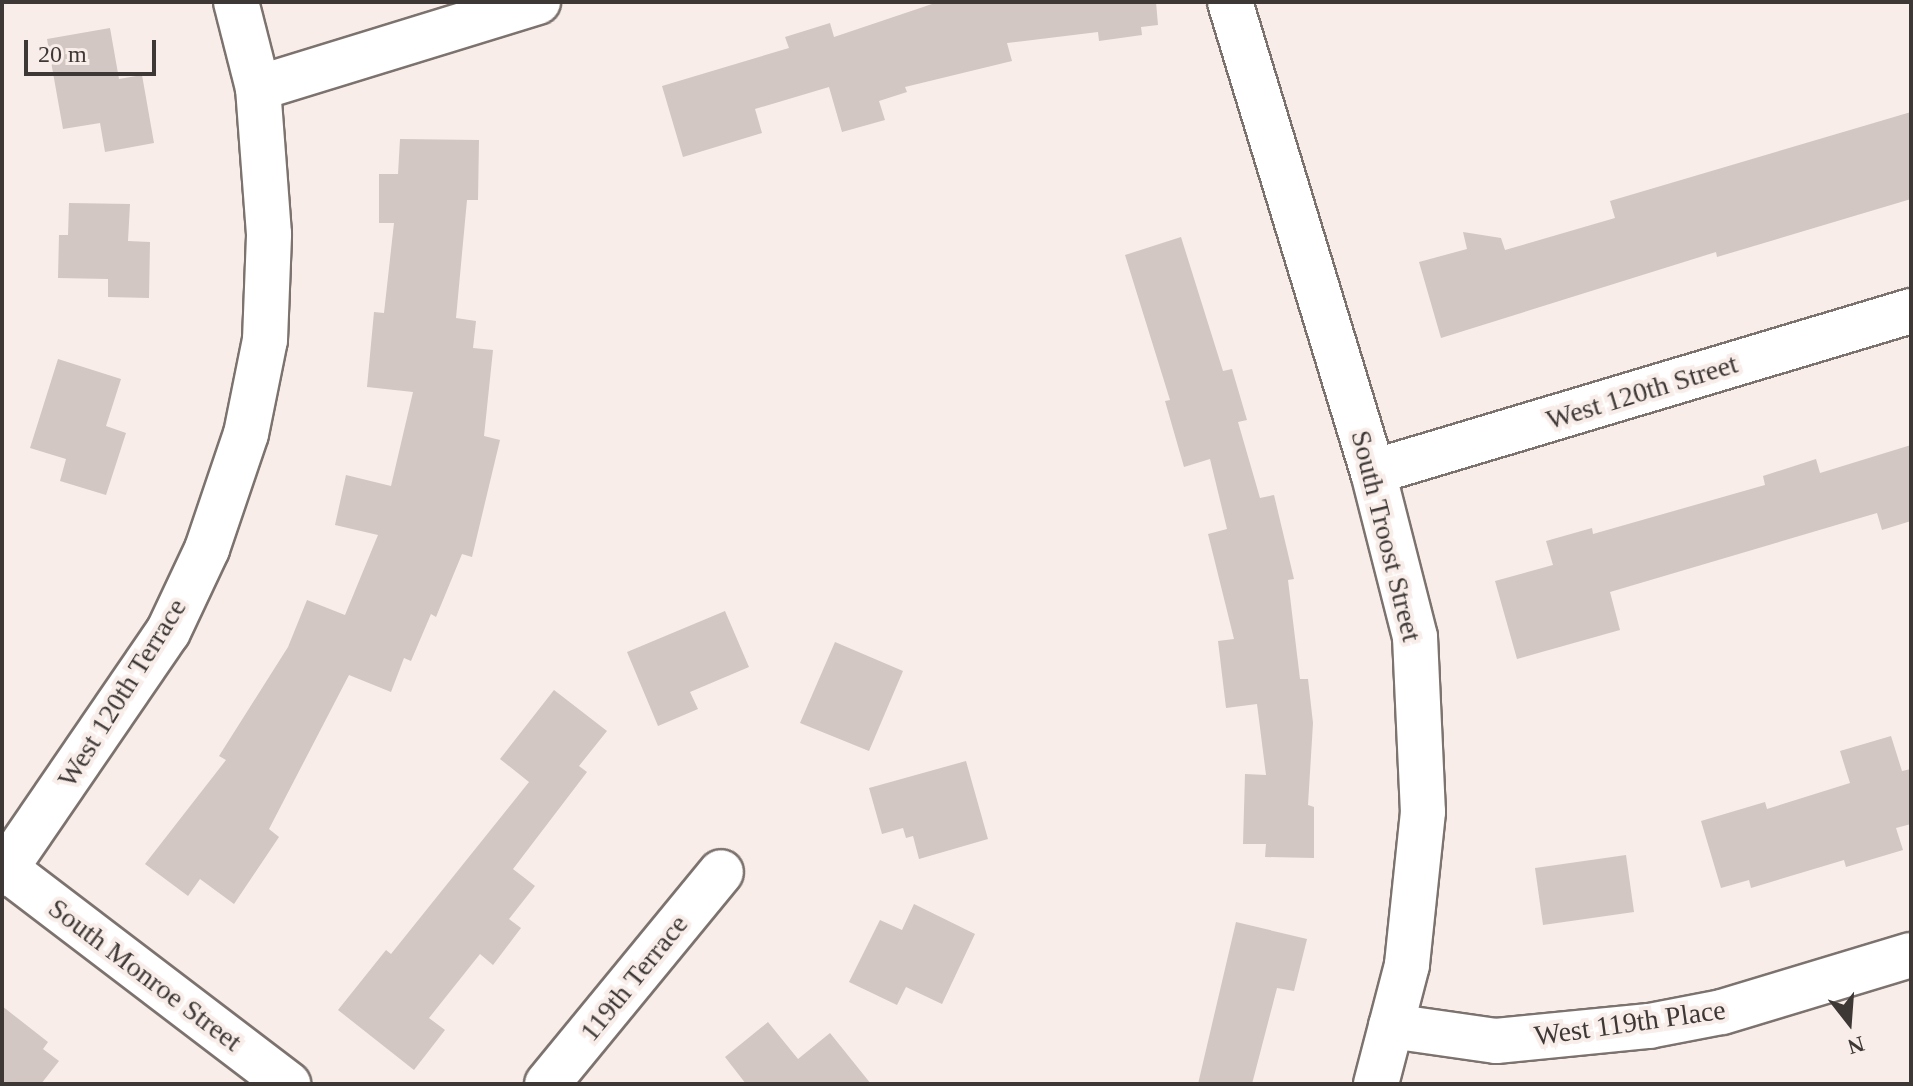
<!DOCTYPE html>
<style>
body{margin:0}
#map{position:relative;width:1913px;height:1086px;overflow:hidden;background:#f8ede8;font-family:"Times New Roman",serif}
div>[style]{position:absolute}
.building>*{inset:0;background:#d2c7c2}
.roads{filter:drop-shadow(2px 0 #7c726e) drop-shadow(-2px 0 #7c726e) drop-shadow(0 2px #7c726e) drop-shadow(0 -2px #7c726e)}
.minor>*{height:44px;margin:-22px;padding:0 22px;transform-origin:22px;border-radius:22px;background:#fff}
span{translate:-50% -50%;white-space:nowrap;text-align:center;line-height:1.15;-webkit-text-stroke:8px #f8ede8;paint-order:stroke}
.street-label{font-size:28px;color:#3d3836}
.frame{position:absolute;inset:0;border:4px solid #3d3836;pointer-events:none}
.north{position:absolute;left:1809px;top:982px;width:80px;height:80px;-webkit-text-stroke:6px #f8ede8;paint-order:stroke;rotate:163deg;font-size:22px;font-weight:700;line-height:32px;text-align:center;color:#3d3836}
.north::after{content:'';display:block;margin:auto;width:28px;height:36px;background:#3d3836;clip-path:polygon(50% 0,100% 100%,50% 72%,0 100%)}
.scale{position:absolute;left:24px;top:40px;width:132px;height:36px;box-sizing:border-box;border:4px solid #3d3836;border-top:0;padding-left:10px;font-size:24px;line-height:28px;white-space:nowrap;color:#3d3836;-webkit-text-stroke:6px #f8ede8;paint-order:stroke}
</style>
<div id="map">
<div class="building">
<i style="clip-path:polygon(938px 2px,1156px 2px,1158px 25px,1141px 27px,1142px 35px,1099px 41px,1098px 32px,1007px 43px,1012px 61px,905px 87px,907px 92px,879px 101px,885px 120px,842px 132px,829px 87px,755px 109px,762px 133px,683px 157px,662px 86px,789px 48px,785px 37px,830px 23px,834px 37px)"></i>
<i style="clip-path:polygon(110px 28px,119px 79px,142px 75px,154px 143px,105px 152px,100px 123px,63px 129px,47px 39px)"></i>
<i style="clip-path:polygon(1911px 112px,1911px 199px,1717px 257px,1716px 252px,1441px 338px,1419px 262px,1467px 249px,1463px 232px,1501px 238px,1505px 250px,1615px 218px,1610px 201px)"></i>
<i style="clip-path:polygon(400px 139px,479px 140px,478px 200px,467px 200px,456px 318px,476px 321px,473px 348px,493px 350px,484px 436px,500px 440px,472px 557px,462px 554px,436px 617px,431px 614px,411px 661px,404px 658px,391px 692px,349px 675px,269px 829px,279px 837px,234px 904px,200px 879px,188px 896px,145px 864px,226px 760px,219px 756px,288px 647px,307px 600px,345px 615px,378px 535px,335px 525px,346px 475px,391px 486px,413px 392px,367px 387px,374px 312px,384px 313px,394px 223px,379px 223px,379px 174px,398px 174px)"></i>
<i style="clip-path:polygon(69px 203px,130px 204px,128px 241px,150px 242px,149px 298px,108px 297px,108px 279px,58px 278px,59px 235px,68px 235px)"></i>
<i style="clip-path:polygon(1181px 237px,1223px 371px,1232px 369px,1247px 420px,1238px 422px,1260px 498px,1274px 495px,1294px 579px,1288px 580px,1300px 679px,1308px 679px,1313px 723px,1308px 805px,1314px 807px,1314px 858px,1265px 857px,1266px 844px,1243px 844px,1245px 774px,1266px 775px,1257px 704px,1226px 708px,1218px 641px,1234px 639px,1208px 534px,1227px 529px,1210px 459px,1184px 467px,1165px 401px,1170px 400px,1125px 255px)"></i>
<i style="clip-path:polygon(58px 359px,121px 379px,106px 426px,126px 433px,106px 495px,60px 481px,66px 459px,30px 448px)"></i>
<i style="clip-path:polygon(1911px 445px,1911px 521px,1882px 530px,1877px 513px,1610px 592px,1620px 630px,1517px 659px,1495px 581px,1553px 565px,1546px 541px,1592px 528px,1593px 534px,1765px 485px,1763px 476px,1816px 459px,1820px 473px)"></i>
<i style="clip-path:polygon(725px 611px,749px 667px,690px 692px,698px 709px,658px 726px,627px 652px)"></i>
<i style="clip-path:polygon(835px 642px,903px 671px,869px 751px,800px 723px)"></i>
<i style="clip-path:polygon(554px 690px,607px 731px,579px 766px,587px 772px,513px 869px,535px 886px,509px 919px,521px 928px,493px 965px,480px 954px,429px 1018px,445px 1030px,414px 1070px,338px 1010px,386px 950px,391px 954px,529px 782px,500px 759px)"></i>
<i style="clip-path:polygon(1891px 736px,1902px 771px,1911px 769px,1911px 824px,1896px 828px,1903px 850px,1846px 867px,1844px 860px,1751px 888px,1749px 880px,1721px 888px,1701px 821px,1765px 802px,1767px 809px,1850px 783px,1840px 751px)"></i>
<i style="clip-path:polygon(966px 761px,988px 839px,919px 859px,913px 836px,906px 838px,903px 828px,882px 834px,869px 788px)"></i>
<i style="clip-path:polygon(1626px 855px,1634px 912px,1543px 925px,1535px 868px)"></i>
<i style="clip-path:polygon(914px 904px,975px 934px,942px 1004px,906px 987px,897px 1005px,849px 982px,880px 920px,902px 930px)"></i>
<i style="clip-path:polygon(1236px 922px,1307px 939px,1294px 991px,1277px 988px,1252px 1084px,1198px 1084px)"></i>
<i style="clip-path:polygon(2px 1006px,48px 1042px,43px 1049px,59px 1061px,41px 1084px,2px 1084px)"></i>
<i style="clip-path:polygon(768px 1022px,798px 1059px,830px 1033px,871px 1084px,746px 1084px,725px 1057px)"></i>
</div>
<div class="roads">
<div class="minor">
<i style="left:1230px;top:2px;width:491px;rotate:73.1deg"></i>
<i style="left:1373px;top:472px;width:170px;rotate:75.7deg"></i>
<i style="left:1415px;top:637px;width:175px;rotate:87.4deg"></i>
<i style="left:1423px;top:812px;width:154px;rotate:96deg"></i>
<i style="left:1407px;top:965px;width:123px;rotate:104.6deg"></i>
<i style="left:258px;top:88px;width:293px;rotate:-17.1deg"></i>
<i style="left:1373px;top:472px;width:562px;rotate:-16.66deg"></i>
<i style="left:2px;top:866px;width:360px;rotate:37.3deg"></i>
<i style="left:2px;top:874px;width:293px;rotate:-55.6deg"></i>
<i style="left:168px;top:632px;width:92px;rotate:-64.8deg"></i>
<i style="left:207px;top:549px;width:121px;rotate:-71.3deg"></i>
<i style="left:246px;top:434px;width:96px;rotate:-78.6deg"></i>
<i style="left:265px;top:340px;width:106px;rotate:-87.8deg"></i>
<i style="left:269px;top:234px;width:146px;rotate:-94.3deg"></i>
<i style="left:258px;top:88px;width:89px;rotate:-104.3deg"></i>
<i style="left:1391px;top:1026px;width:106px;rotate:8.1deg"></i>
<i style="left:1496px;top:1041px;width:154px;rotate:-5.6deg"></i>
<i style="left:1649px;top:1026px;width:74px;rotate:-10.9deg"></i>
<i style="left:1722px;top:1012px;width:197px;rotate:-16.8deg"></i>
<i style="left:547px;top:1084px;width:274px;rotate:-50.6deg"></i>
</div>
</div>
<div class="street-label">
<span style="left:1642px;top:392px;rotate:-17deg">West 120th Street</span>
<span style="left:1386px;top:536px;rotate:76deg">South Troost Street</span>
<span style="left:122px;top:693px;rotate:-58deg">West 120th Terrace</span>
<span style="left:145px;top:975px;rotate:37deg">South Monroe Street</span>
<span style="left:634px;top:978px;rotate:-51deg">119th Terrace</span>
<span style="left:1630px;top:1023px;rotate:-8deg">West 119th Place</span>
</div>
<div class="frame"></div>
<div class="north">N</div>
<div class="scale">20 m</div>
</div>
